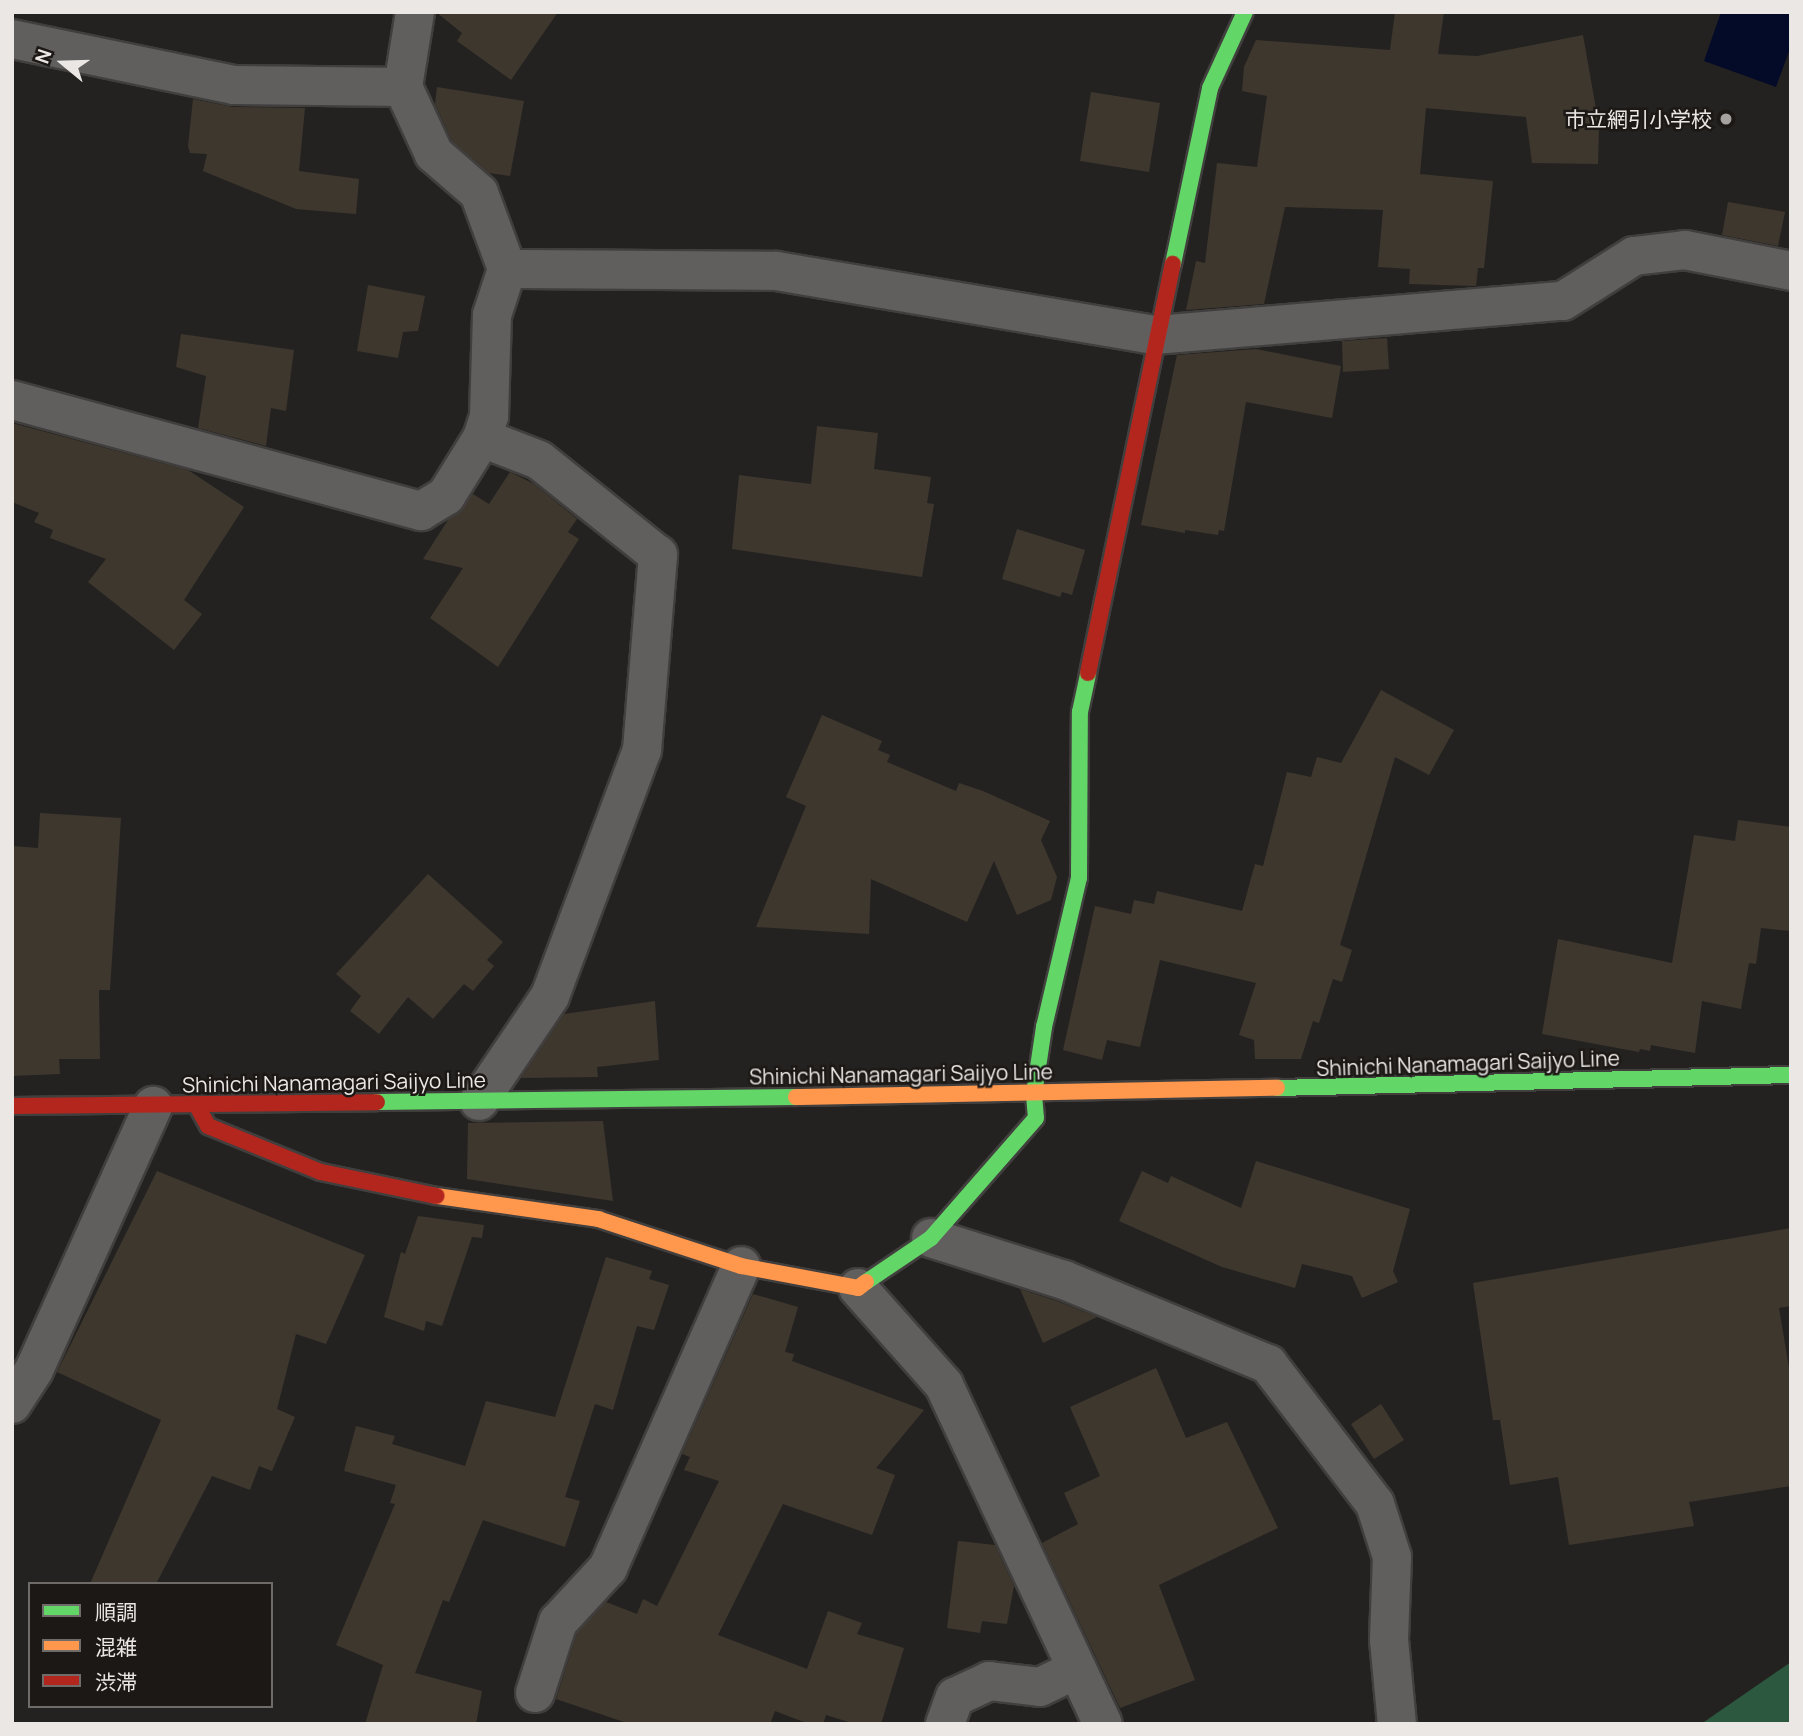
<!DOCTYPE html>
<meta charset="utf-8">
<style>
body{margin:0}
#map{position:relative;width:1803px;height:1736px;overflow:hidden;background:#242220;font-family:Manrope,"Noto Sans JP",sans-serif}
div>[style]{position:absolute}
.forest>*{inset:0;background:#2c5840}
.water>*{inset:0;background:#030b29}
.building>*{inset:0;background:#3e372e}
.roads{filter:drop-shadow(2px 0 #413f3e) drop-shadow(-2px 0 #413f3e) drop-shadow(0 2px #413f3e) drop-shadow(0 -2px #413f3e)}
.street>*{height:38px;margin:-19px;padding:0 19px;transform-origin:19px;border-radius:19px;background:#615f5e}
.fast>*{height:16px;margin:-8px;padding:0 8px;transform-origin:8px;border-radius:8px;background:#63d668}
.slow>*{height:16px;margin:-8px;padding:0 8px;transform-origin:8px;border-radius:8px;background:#ff974d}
.jam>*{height:16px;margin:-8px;padding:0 8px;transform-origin:8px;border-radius:8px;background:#b3261e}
.dots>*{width:19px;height:19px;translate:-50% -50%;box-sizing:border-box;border:4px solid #1c1815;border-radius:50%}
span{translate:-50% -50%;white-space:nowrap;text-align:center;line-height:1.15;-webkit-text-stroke:5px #1c1815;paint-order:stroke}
.poi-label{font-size:21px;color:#eae7e5}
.right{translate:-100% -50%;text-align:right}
.street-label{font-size:21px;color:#eae7e5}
.frame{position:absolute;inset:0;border:14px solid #eae7e5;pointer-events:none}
.legend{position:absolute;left:28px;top:1582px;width:245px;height:126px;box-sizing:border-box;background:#1c1815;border:2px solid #6e6b68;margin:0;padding:9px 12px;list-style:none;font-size:21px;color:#eae7e5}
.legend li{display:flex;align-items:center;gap:14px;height:35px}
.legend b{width:35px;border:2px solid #6e6b68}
.north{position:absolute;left:28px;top:28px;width:70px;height:70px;-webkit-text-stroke:5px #1c1815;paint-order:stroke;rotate:289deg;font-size:19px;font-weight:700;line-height:28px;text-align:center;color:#eae7e5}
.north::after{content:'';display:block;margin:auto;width:24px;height:32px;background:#eae7e5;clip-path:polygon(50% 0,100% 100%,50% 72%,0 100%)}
</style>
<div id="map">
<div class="forest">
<i style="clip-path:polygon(1791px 1662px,1791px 1724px,1701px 1724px)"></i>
</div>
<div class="water">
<i style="clip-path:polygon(1721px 12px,1791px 12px,1791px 46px,1776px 87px,1704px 61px)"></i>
</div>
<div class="building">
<i style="clip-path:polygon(436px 12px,558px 12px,511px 80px,457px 41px,462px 33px)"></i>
<i style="clip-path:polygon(1395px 12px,1444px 12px,1438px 54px,1477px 56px,1583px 35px,1599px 126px,1598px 164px,1532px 163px,1526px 117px,1426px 108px,1420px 174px,1493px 181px,1484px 268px,1478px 268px,1476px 286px,1409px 284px,1410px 269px,1378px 267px,1383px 210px,1285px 207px,1264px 304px,1186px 310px,1196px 261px,1205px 263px,1217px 163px,1257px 167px,1267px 96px,1242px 91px,1244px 67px,1256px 40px,1390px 50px)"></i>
<i style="clip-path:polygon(437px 87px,524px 101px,510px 176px,489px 173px,452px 141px,435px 104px)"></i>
<i style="clip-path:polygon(1091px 92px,1160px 103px,1149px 172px,1080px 161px)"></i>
<i style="clip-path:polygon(193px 99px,233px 107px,305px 108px,299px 171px,359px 179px,356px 214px,296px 209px,203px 171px,207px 154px,190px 153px,188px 146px)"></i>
<i style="clip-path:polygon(1728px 202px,1785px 212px,1778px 246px,1722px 235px)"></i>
<i style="clip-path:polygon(368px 285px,425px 296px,418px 331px,403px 332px,398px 358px,357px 351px)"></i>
<i style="clip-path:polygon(181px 334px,294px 350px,286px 411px,271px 408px,266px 446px,198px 428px,206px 376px,176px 367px)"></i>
<i style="clip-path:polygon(1387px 338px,1389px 369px,1343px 372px,1342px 341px)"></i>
<i style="clip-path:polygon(1256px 349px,1341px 366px,1332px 418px,1246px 402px,1224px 531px,1219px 530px,1218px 535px,1185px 530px,1185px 533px,1141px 525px,1177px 355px)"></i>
<i style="clip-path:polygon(12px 423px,188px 470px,244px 507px,184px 600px,202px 614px,174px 650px,88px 582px,106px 559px,50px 538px,53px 530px,34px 522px,39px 513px,12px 502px)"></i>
<i style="clip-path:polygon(817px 426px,878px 433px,874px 469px,931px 477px,927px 503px,934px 504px,922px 577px,732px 549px,739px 475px,811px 484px)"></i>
<i style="clip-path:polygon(510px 472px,534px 484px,577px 519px,568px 532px,579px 539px,498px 667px,430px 618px,463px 568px,423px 559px,448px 520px,473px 494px,489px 504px)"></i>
<i style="clip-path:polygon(1017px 529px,1085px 550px,1072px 595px,1062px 592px,1060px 597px,1002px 579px)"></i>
<i style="clip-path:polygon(1381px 690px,1454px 730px,1429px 775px,1395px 757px,1340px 945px,1352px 950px,1342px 982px,1333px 979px,1319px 1023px,1313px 1021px,1301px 1059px,1255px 1059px,1254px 1040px,1239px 1035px,1256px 983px,1160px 960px,1140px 1047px,1107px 1040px,1102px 1060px,1063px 1050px,1095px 906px,1131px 914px,1134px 900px,1154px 904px,1157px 891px,1242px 911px,1255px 864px,1263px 866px,1287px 772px,1311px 777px,1317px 757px,1341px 763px)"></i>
<i style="clip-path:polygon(822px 715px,882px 741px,878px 750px,890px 755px,887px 762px,956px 791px,959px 783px,983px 791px,1050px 821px,1041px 840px,1057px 877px,1051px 900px,1017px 915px,994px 861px,967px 922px,871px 879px,869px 934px,756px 927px,806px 806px,786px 797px)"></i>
<i style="clip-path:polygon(40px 813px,121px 818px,110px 990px,99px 990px,100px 1059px,59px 1059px,60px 1074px,12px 1076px,12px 846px,38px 848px)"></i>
<i style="clip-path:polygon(1738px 820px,1791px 827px,1791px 931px,1761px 928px,1756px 964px,1749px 963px,1741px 1009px,1702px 1001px,1695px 1053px,1651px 1045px,1650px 1051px,1640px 1049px,1639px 1052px,1542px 1034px,1558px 939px,1672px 963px,1694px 835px,1735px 841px)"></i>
<i style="clip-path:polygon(428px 874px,503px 942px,487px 960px,494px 966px,473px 991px,464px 984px,433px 1019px,408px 997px,379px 1034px,350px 1011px,361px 996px,336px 974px)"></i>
<i style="clip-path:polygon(655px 1001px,659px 1060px,597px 1067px,598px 1077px,521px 1078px,564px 1014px)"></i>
<i style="clip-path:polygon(603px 1121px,613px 1201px,467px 1179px,468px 1123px)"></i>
<i style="clip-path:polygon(1256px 1161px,1410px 1209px,1393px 1271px,1398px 1282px,1362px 1298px,1352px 1276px,1302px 1264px,1295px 1288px,1222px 1267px,1119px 1221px,1142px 1171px,1168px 1183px,1171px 1176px,1241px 1208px)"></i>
<i style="clip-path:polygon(157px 1171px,365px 1255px,326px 1344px,296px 1334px,277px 1409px,295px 1417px,272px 1471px,259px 1466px,250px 1490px,212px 1476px,156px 1584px,90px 1584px,161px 1420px,57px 1372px)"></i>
<i style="clip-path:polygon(418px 1216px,484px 1225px,482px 1238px,472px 1237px,442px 1326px,426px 1321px,424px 1331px,384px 1317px,401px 1252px,405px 1254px)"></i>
<i style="clip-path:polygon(1791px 1228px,1791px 1306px,1779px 1308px,1791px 1380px,1791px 1486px,1689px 1502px,1694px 1526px,1569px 1545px,1558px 1477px,1510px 1485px,1500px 1420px,1493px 1420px,1473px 1283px)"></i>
<i style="clip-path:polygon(606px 1257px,652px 1271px,649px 1279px,669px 1285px,654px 1330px,637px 1326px,613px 1410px,595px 1404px,565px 1497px,580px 1501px,565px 1547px,483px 1520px,449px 1602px,443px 1600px,415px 1673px,482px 1691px,476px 1724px,365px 1724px,383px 1665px,336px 1645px,395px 1504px,390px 1503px,396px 1485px,344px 1471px,356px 1426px,395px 1436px,392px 1444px,465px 1466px,486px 1401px,555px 1417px)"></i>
<i style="clip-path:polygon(1020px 1289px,1057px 1301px,1097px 1317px,1043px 1343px)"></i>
<i style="clip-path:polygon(753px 1294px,798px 1307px,785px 1352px,794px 1354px,792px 1361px,924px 1410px,876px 1468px,895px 1475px,872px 1535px,783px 1504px,718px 1635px,807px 1669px,828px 1611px,862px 1623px,857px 1634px,904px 1648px,881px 1724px,855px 1724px,826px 1715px,823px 1724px,809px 1724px,775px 1711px,770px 1724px,630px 1724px,556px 1699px,577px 1633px,606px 1602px,637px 1614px,643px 1599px,657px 1606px,719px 1481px,684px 1470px,690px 1457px,682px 1454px)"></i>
<i style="clip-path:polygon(1156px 1368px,1186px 1438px,1227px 1422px,1278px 1528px,1159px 1585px,1195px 1680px,1120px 1708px,1042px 1543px,1078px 1524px,1064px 1493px,1100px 1476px,1070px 1407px)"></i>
<i style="clip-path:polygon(1381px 1404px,1404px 1440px,1374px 1459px,1351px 1424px)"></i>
<i style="clip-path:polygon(958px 1541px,995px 1545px,1014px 1586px,1007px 1624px,982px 1621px,980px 1633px,947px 1628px)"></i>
</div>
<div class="roads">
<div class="street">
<i style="left:12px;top:39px;width:227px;rotate:11.7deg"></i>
<i style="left:234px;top:85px;width:169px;rotate:0.7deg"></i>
<i style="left:507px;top:269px;width:269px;rotate:0.4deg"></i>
<i style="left:776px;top:271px;width:384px;rotate:9.6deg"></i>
<i style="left:1155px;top:335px;width:409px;rotate:-4.8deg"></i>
<i style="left:1563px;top:301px;width:84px;rotate:-32.4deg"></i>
<i style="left:1634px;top:256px;width:51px;rotate:-6.7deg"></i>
<i style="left:1685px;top:250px;width:108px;rotate:11.2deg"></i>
<i style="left:12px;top:400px;width:424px;rotate:15.2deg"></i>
<i style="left:421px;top:511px;width:29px;rotate:-31deg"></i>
<i style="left:446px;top:496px;width:68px;rotate:-58.2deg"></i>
<i style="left:482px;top:438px;width:23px;rotate:-72deg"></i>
<i style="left:489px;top:416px;width:101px;rotate:-88.3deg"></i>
<i style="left:492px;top:315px;width:48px;rotate:-71.9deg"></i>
<i style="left:507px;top:269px;width:81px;rotate:-110.2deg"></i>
<i style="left:479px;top:193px;width:60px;rotate:-139.1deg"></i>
<i style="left:434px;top:154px;width:74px;rotate:-114.8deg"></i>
<i style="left:403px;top:87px;width:76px;rotate:-80.9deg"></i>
<i style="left:479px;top:1101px;width:127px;rotate:-55.9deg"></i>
<i style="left:550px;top:996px;width:263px;rotate:-69.5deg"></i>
<i style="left:642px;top:750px;width:196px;rotate:-85.3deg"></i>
<i style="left:658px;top:555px;width:152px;rotate:-141.4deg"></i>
<i style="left:539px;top:460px;width:61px;rotate:-158.9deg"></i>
<i style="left:931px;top:1238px;width:139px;rotate:17.5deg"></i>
<i style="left:1064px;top:1280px;width:221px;rotate:22.4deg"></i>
<i style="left:1268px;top:1364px;width:176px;rotate:52.6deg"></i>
<i style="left:1375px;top:1504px;width:56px;rotate:72.2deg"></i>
<i style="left:1392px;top:1557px;width:83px;rotate:92.1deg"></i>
<i style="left:1389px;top:1640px;width:84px;rotate:84.6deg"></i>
<i style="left:858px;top:1288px;width:130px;rotate:48.4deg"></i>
<i style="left:944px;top:1385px;width:374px;rotate:64.9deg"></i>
<i style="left:12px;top:1404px;width:40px;rotate:-57.1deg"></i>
<i style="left:34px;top:1370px;width:290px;rotate:-65.7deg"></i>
<i style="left:535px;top:1693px;width:75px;rotate:-72.1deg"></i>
<i style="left:558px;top:1622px;width:74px;rotate:-47.2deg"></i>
<i style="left:608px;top:1568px;width:330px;rotate:-66.2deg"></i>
<i style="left:945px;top:1724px;width:29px;rotate:-70deg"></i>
<i style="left:955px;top:1697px;width:38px;rotate:-25deg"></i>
<i style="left:989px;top:1681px;width:51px;rotate:6.7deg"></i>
<i style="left:1040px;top:1687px;width:41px;rotate:-25.9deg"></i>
</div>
<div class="fast">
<i style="left:1173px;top:264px;width:180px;rotate:-78.1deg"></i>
<i style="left:1210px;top:88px;width:84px;rotate:-65.3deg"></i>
<i style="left:1277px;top:1088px;width:514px;rotate:-1.45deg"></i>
<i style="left:377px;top:1102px;width:419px;rotate:-0.7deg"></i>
<i style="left:866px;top:1282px;width:78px;rotate:-34.1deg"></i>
<i style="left:931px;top:1238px;width:159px;rotate:-48.8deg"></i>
<i style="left:1036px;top:1118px;width:24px;rotate:-95deg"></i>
<i style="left:1034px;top:1094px;width:68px;rotate:-81.5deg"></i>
<i style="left:1044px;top:1027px;width:153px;rotate:-76.8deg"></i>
<i style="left:1079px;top:878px;width:166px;rotate:-89.7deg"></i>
<i style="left:1080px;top:712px;width:40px;rotate:-78deg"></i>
</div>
<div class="slow">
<i style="left:796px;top:1097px;width:481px;rotate:-1.1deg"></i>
<i style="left:437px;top:1196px;width:163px;rotate:8.1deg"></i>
<i style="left:598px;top:1219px;width:151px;rotate:18.2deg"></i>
<i style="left:741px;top:1266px;width:119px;rotate:10.6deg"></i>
<i style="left:858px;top:1288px;width:10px;rotate:-37deg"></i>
</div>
<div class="jam">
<i style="left:1088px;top:673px;width:418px;rotate:-78.3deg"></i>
<i style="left:12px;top:1106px;width:365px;rotate:-0.6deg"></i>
<i style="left:197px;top:1106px;width:23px;rotate:61deg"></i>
<i style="left:208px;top:1126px;width:122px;rotate:22.2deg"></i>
<i style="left:321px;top:1172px;width:118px;rotate:11.7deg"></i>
</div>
</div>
<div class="dots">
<i style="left:1726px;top:119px;background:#a5a2a0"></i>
</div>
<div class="poi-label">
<span class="right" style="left:1712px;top:119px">市立網引小学校</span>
</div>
<div class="street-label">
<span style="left:1468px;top:1063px;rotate:-2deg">Shinichi Nanamagari Saijyo Line</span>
<span style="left:901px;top:1074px;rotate:-1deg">Shinichi Nanamagari Saijyo Line</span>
<span style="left:334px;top:1082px;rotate:-1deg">Shinichi Nanamagari Saijyo Line</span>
</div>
<div class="frame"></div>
<ul class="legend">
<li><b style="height:9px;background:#63d668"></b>順調</li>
<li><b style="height:9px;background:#ff974d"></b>混雑</li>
<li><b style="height:9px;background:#b3261e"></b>渋滞</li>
</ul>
<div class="north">N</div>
</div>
